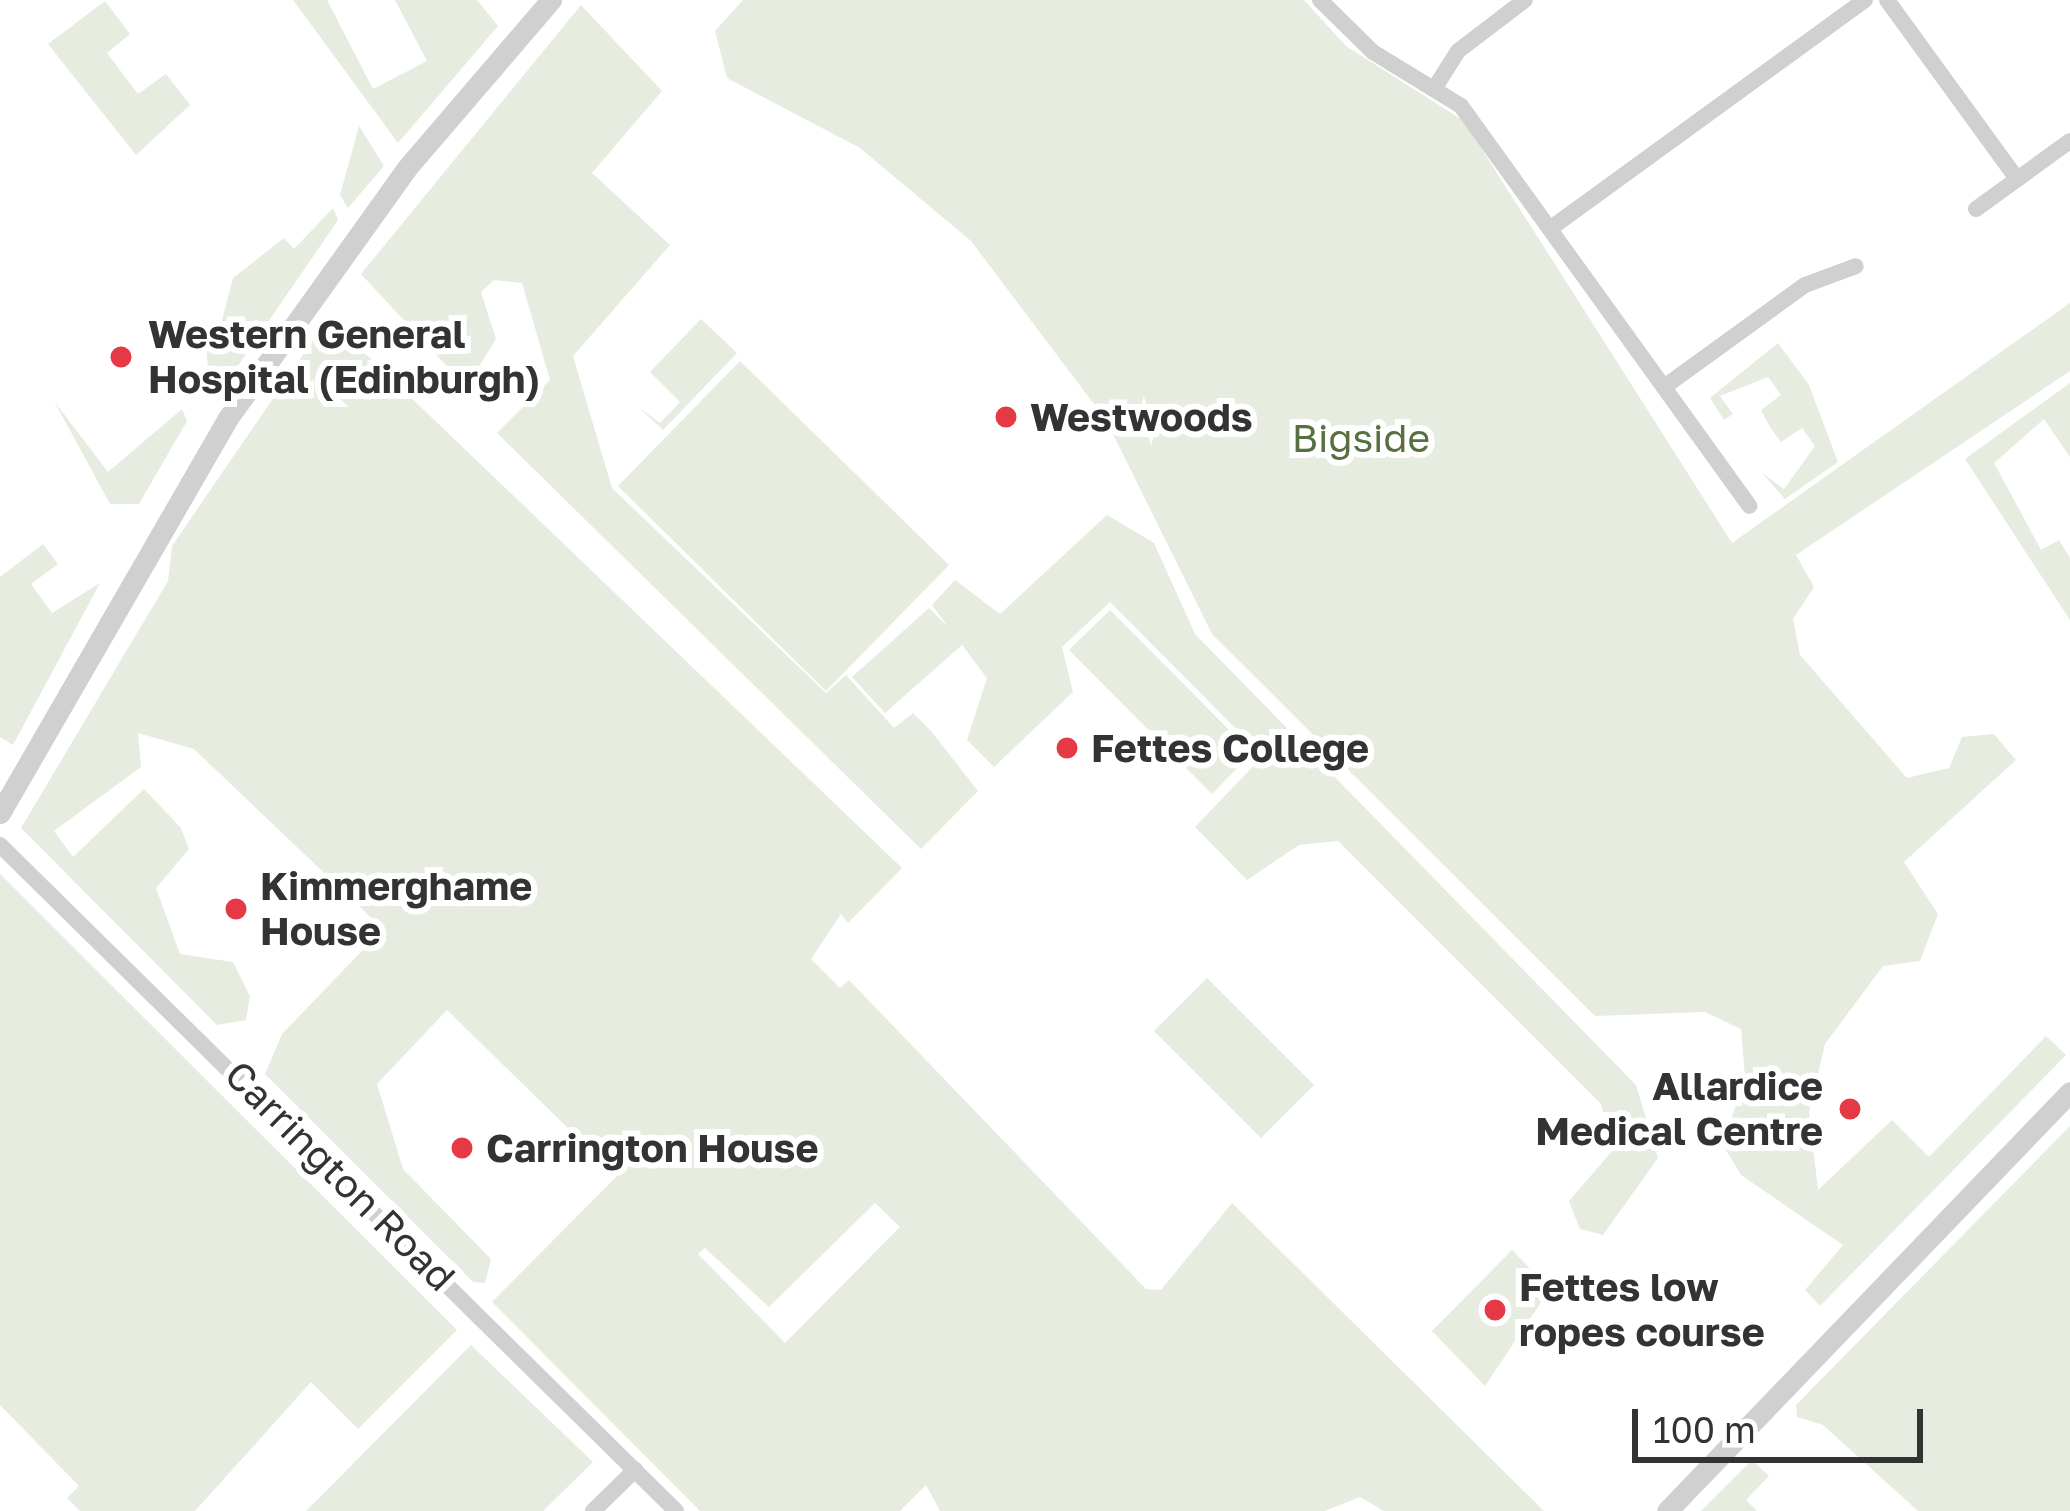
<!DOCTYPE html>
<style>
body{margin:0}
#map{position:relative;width:2070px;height:1511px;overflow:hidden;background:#fff;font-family:"Golos Text",sans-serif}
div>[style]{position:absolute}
.green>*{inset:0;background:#e6ecdf}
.minor>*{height:16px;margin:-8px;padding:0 8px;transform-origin:8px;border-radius:8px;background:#d0d0d0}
.tertiary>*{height:21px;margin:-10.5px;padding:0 10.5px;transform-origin:10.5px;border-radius:10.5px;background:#d0d0d0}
.dots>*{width:33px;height:33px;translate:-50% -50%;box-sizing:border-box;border:6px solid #fff;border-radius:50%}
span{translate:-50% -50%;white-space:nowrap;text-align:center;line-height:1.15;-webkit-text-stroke:12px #fff;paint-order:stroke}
.poi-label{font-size:39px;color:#333;font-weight:700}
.left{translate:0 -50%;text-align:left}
.right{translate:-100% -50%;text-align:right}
.park-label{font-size:39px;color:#56703f}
.street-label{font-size:39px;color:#333}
.scale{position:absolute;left:1632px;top:1409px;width:291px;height:54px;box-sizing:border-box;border:6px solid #333;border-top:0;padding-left:15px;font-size:36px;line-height:42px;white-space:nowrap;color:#333;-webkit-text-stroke:9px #fff;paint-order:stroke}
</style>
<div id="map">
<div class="green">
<i style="clip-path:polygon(293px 0,327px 0,373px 89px,427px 61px,395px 0,477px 0,498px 26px,398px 143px)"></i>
<i style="clip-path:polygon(743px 0,1304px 0,1346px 46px,1464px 121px,1732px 543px,2070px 303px,2070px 371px,1796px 555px,1814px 587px,1793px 619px,1800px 655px,1907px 778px,1949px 768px,1962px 737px,1994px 734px,2016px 760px,1904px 862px,1938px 914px,1920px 961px,1883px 966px,1825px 1044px,1809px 1112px,1818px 1190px,1892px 1120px,1929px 1157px,2046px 1036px,2066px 1055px,1820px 1306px,1805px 1290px,1843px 1245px,1741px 1175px,1723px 1145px,1745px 1077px,1741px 1029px,1705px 1012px,1595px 1016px,1212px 634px,1106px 420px,971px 241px,860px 148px,727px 78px,715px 31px)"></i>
<i style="clip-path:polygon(105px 1px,130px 34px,107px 53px,138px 94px,166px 74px,190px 105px,136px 155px,48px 44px)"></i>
<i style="clip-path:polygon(581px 5px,662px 91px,592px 173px,670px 245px,573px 356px,612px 488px,826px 693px,846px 675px,894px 728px,913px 713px,931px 731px,978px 791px,921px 849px,497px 433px,550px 380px,522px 283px,494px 280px,481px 292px,496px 339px,466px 387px,361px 274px)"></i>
<i style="clip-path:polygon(359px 126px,384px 166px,348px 208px,340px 195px)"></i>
<i style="clip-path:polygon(333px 208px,338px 220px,229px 379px,209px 382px,205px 327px,220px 328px,233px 278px,284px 238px,294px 249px)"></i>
<i style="clip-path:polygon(evenodd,328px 318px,902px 868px,848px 923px,841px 914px,811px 959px,840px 988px,849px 980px,1146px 1289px,1161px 1290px,1232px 1203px,1544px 1511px,1384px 1511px,1360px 1497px,1325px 1511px,940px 1511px,926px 1485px,900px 1511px,700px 1511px,492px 1302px,617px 1176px,447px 1010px,377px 1084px,403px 1169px,491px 1259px,485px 1283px,473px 1282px,265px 1074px,282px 1034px,383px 929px,194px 749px,138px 733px,141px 767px,54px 831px,73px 857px,144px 789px,181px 828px,189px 849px,156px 888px,180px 954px,233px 962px,250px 996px,246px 1020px,217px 1025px,21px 828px,168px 581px,172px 546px,328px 318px,875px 1203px,900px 1227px,785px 1343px,698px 1254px,705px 1248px,769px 1307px,875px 1203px)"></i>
<i style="clip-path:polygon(701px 319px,737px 353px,663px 430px,638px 407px,660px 423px,680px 402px,650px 372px)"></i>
<i style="clip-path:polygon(1778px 343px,1809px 385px,1838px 462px,1785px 499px,1762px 473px,1784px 489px,1815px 446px,1802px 428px,1781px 442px,1770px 427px,1761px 410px,1781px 395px,1768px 377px,1720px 396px,1733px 414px,1724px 420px,1710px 398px)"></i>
<i style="clip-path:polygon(740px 361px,949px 565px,826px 691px,618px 486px)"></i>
<i style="clip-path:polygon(2070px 383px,2070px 457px,2044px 419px,1994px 463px,2041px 550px,2059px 540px,2070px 558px,2070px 620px,1965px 459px)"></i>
<i style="clip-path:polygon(54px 401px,108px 472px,182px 409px,187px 421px,139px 504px,110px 504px)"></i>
<i style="clip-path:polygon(1107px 515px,1154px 543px,1195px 634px,1636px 1085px,1658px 1158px,1603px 1235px,1580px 1229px,1569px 1201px,1613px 1150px,1601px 1104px,1338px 841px,1299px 845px,1247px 880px,1195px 827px,1263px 756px,1110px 602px,1062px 647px,1073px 692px,994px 767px,967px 740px,987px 678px,962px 645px,885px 713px,852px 677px,929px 608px,948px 627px,932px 605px,955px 580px,1000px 614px)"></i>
<i style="clip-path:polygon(43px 544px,58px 564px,31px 584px,52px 613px,100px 583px,13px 745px,0 737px,0 577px)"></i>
<i style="clip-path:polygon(1110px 610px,1252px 753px,1212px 794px,1069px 650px)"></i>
<i style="clip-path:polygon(0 874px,457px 1330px,358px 1429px,311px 1382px,195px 1511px,80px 1511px,67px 1498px,79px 1486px,0 1405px)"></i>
<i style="clip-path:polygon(1207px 978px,1314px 1085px,1261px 1138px,1154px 1031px)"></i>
<i style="clip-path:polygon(2070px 1126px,2070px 1511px,1918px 1511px,1823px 1425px,1797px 1417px,1796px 1405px)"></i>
<i style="clip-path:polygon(1512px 1250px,1550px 1289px,1485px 1386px,1432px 1331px)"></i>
<i style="clip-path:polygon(471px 1345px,593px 1462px,543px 1511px,306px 1511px)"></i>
<i style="clip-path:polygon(1752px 1460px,1769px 1476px,1746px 1500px,1757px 1511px,1701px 1511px)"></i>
</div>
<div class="minor">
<i style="left:1320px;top:0;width:74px;rotate:44.5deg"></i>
<i style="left:1373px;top:52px;width:103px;rotate:31.5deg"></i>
<i style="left:1461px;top:106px;width:493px;rotate:54.2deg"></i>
<i style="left:1887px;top:0;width:221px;rotate:54deg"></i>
<i style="left:1436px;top:86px;width:41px;rotate:-57.8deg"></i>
<i style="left:1458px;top:51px;width:84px;rotate:-37.3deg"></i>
<i style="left:1976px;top:209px;width:116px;rotate:-35.9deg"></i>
<i style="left:1551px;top:228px;width:388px;rotate:-36deg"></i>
<i style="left:1664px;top:387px;width:174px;rotate:-35.9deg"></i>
<i style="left:1805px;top:285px;width:54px;rotate:-20.4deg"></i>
<i style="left:0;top:845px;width:949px;rotate:44.57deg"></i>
<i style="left:593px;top:1511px;width:59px;rotate:-44.3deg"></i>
</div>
<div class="tertiary">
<i style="left:0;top:813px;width:456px;rotate:-60deg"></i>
<i style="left:228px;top:418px;width:306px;rotate:-54.4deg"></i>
<i style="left:406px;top:169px;width:223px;rotate:-49.4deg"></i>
<i style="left:1667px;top:1511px;width:581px;rotate:-46.12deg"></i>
</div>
<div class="dots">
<i style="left:121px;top:357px;background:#e63946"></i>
<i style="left:1006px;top:417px;background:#e63946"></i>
<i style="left:1067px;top:748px;background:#e63946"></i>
<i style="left:236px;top:909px;background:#e63946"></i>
<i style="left:1850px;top:1109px;background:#e63946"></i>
<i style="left:462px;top:1148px;background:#e63946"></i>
<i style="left:1495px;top:1310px;background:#e63946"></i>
</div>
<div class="poi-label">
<span class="left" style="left:148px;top:357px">Western General<br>Hospital (Edinburgh)</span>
<span class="left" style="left:1030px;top:417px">Westwoods</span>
<span class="left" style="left:1091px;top:748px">Fettes College</span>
<span class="left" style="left:260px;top:909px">Kimmerghame<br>House</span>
<span class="right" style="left:1823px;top:1109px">Allardice<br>Medical Centre</span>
<span class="left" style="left:486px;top:1148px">Carrington House</span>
<span class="left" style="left:1519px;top:1310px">Fettes low<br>ropes course</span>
</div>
<div class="park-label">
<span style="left:1361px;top:438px">Bigside</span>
</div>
<div class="street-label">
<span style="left:340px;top:1176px;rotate:45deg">Carrington Road</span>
</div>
<div class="scale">100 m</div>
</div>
